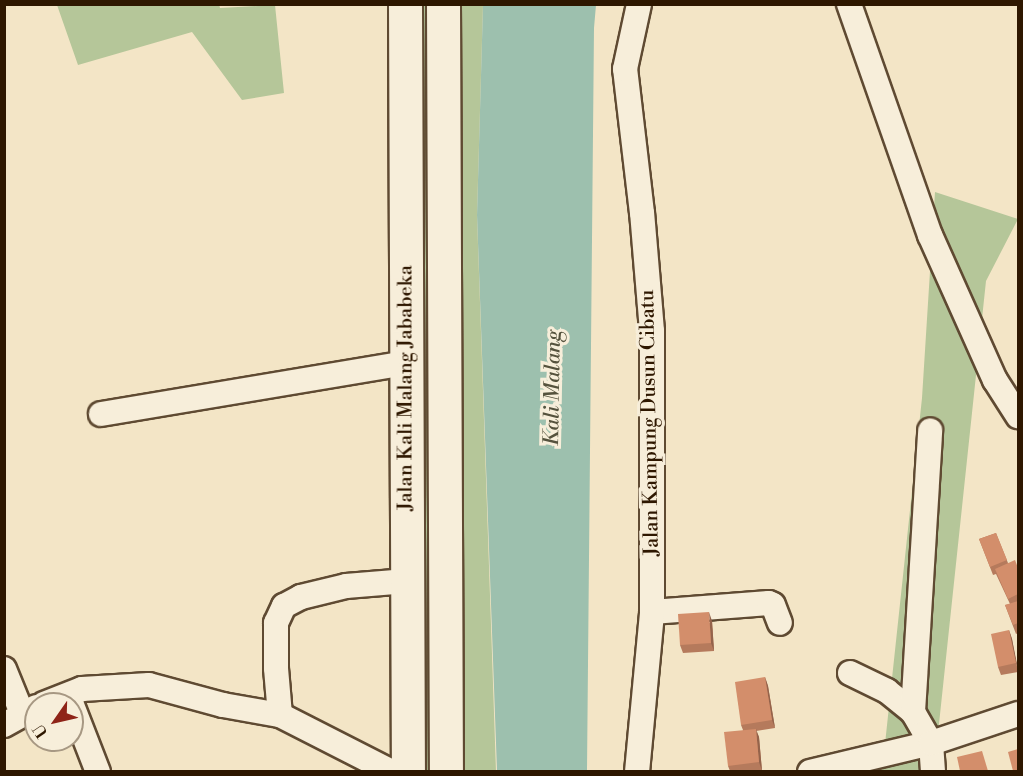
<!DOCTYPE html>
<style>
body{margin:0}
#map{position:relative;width:1023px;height:776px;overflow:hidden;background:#f3e5c6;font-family:"Libre Bodoni",serif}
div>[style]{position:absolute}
.green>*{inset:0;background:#b5c699}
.water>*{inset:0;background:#9dc0ae}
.roads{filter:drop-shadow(2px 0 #5f4a32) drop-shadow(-2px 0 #5f4a32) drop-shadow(0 2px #5f4a32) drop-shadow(0 -2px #5f4a32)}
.minor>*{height:24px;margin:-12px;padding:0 12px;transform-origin:12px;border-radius:12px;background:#f7eeda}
.secondary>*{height:33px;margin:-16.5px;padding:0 16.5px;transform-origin:16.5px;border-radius:16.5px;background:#f7eeda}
.wall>*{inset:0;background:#b57a5c}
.shaded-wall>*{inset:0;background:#94634b}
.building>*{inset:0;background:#d38e6b}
span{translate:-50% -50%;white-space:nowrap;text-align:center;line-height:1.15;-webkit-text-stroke:6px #f7eeda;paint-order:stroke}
.street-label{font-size:20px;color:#2e1700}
.water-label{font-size:21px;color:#55523d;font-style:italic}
.frame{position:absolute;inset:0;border:6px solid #2e1700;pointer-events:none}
.north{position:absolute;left:24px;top:692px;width:60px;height:60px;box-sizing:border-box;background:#f7eeda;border:2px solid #a79883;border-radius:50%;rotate:236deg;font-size:16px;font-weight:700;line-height:24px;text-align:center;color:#2e1700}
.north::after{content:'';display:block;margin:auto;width:21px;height:27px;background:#8f2418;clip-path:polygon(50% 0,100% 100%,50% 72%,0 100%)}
</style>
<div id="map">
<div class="green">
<i style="clip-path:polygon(219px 4px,220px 8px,275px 5px,284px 93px,242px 100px,192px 32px,78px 65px,57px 5px)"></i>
<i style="clip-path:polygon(405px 5px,483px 5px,477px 215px,496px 771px,408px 771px)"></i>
<i style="clip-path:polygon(935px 192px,1018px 219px,986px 281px,934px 771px,882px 772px,922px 398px)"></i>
</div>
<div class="water">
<i style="clip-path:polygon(483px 5px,596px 5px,594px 28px,587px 771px,497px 771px,477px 215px)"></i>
</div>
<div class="roads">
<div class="minor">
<i style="left:849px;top:4px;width:245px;rotate:70.7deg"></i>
<i style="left:930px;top:235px;width:159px;rotate:65.9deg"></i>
<i style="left:995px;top:380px;width:43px;rotate:57.4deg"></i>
<i style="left:101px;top:414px;width:309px;rotate:-9.5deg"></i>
<i style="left:652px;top:612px;width:117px;rotate:-4.4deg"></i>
<i style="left:769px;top:603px;width:4px;rotate:27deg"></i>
<i style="left:773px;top:605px;width:19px;rotate:69deg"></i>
<i style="left:4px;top:669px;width:48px;rotate:67.8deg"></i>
<i style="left:850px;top:673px;width:41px;rotate:25.9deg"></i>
<i style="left:887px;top:691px;width:33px;rotate:39deg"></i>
<i style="left:913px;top:712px;width:36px;rotate:60deg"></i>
<i style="left:931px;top:743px;width:29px;rotate:86deg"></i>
<i style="left:44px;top:704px;width:41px;rotate:-21.5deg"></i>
<i style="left:82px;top:689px;width:67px;rotate:-3.4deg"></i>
<i style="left:149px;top:685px;width:77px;rotate:15.1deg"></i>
<i style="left:223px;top:705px;width:58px;rotate:10deg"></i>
<i style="left:280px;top:715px;width:126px;rotate:27deg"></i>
<i style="left:72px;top:705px;width:72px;rotate:68.8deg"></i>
<i style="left:913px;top:712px;width:282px;rotate:-86.5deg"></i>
<i style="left:280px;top:715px;width:47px;rotate:-94.9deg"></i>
<i style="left:276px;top:668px;width:45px;rotate:-90deg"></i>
<i style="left:276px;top:623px;width:19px;rotate:-65deg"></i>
<i style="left:284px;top:606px;width:19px;rotate:-28deg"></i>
<i style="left:301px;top:597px;width:46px;rotate:-13.7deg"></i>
<i style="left:346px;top:586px;width:61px;rotate:-4.7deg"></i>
<i style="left:4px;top:725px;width:37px;rotate:-29deg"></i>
<i style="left:637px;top:772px;width:161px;rotate:-84.6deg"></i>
<i style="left:652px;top:612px;width:281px;rotate:-90deg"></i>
<i style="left:652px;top:331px;width:118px;rotate:-94.8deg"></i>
<i style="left:642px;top:213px;width:145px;rotate:-96.7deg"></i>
<i style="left:625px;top:69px;width:66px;rotate:-77.8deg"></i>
<i style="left:810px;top:772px;width:124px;rotate:-13.5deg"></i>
<i style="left:931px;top:743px;width:92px;rotate:-18.4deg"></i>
</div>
<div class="secondary">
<i style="left:405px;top:4px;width:768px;rotate:89.78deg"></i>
<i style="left:443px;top:4px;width:768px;rotate:89.78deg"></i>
</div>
</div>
<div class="wall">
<i style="clip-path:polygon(996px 533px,1008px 563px,1018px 568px,1018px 633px,1016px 634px,1005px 605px,1010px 604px,996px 574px,993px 575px,979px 539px)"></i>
<i style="clip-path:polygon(712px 621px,714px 651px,683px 653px,680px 645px)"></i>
<i style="clip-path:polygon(1009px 630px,1012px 639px,1018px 672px,1001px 675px,998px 667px)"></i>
<i style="clip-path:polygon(765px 677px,768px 686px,775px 728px,756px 731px,759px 737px,762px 771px,730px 771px,728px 766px,743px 730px,741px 725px)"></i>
</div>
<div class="shaded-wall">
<i style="clip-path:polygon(709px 612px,712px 621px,714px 651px,711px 643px)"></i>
<i style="clip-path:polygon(1009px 630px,1012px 639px,1018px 669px,1016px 663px)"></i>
<i style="clip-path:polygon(765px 677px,768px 686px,775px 728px,772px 720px)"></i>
<i style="clip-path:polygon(756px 729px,759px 737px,762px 771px,759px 762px)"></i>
</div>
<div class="building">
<i style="clip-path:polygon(996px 533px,1007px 560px,990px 567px,979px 539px)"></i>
<i style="clip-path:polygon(1015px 560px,1018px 568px,1018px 594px,1008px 599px,995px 569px)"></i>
<i style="clip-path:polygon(1018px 601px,1018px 623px,1013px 625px,1005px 605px)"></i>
<i style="clip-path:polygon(709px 612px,711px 643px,680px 645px,678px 614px)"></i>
<i style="clip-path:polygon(1009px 630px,1016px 663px,998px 667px,991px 634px)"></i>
<i style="clip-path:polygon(765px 677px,772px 720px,741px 725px,735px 682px)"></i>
<i style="clip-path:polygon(756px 729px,759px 762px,728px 766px,724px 732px)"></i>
<i style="clip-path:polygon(1018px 749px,1018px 771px,1013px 771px,1008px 752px)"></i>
<i style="clip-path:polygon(982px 751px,988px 771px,960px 771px,957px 757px)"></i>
</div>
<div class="street-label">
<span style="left:406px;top:388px;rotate:-90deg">Jalan Kali Malang Jababeka</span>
<span style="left:650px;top:423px;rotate:-91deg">Jalan Kampung Dusun Cibatu</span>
</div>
<div class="water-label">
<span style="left:553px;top:388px;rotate:-89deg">Kali Malang</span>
</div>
<div class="frame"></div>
<div class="north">U</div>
</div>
